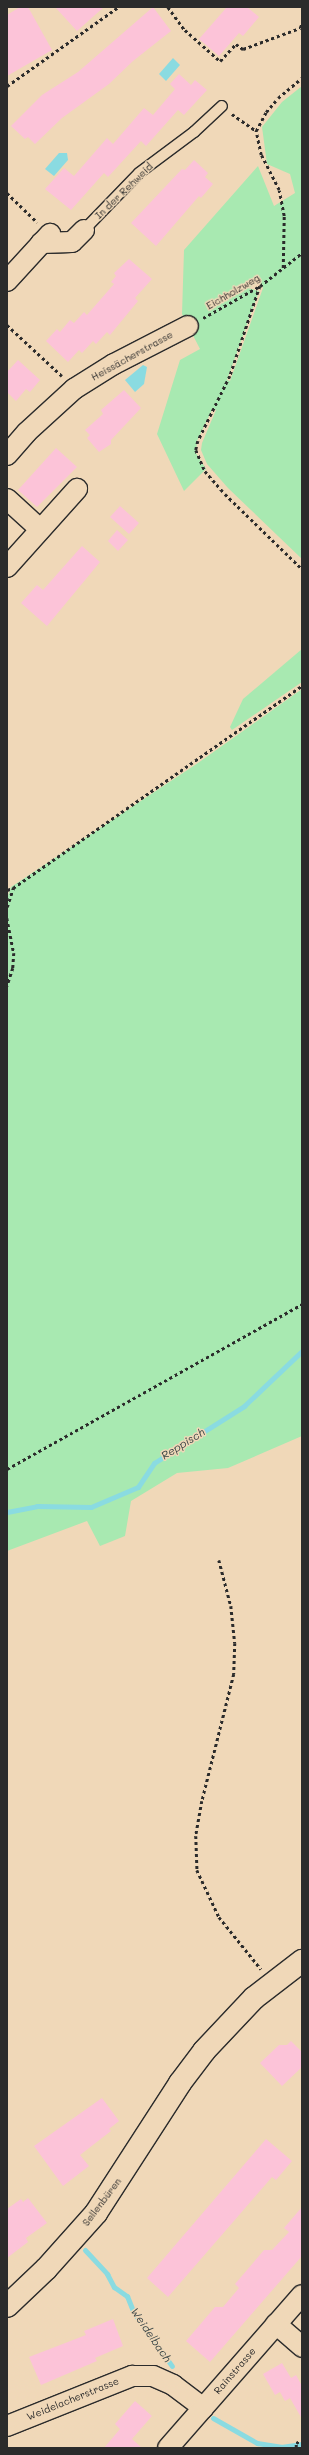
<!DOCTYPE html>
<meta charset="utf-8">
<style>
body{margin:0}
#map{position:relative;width:309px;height:2455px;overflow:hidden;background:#f0d8b8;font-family:Mali,sans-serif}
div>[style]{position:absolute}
.green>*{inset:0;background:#a8e9b1}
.water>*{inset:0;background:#8adbe1}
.stream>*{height:5px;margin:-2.5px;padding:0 2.5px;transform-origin:2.5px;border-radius:2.5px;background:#8adbe1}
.building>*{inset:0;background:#fcc3d8}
.path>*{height:2.5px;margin-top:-1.25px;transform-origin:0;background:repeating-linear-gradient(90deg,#2b2b2b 0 3px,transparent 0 6px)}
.roads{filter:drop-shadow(1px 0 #2b2b2b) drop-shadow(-1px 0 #2b2b2b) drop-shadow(0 1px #2b2b2b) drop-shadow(0 -1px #2b2b2b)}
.service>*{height:10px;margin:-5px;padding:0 5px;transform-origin:5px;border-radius:5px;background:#f0d8b8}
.minor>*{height:20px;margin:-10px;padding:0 10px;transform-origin:10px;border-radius:10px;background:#f0d8b8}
.secondary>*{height:22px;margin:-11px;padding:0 11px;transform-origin:11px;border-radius:11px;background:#f0d8b8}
span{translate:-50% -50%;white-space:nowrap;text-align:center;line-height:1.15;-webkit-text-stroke:3px #f0d8b8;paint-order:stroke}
.street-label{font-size:10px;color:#2b2b2b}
.water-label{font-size:11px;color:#394546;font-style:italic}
.frame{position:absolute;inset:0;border:8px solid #2b2b2b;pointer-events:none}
</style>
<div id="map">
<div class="green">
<i style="clip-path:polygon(evenodd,302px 86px,302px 559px,228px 488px,207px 464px,201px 450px,202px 443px,216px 410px,213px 408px,197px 441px,196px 453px,206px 469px,184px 491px,157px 434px,180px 360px,200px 349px,182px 314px,184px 250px,258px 166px,274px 206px,295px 193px,290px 174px,267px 164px,262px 127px,282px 102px,302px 86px,259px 282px,263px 288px,230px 381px,227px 380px,259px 291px,248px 288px,259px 282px)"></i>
<i style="clip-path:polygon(302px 649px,302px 682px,232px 730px,230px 727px,243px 699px)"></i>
<i style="clip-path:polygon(302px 689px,302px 1436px,228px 1468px,177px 1473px,131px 1501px,125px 1536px,100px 1546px,87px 1521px,7px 1551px,7px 898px,11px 887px,198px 763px)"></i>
</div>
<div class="water">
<i style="clip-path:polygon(173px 58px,180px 65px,166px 81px,159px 74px)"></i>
<i style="clip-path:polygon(59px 153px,67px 153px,68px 160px,54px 176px,45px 169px)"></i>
<i style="clip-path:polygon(143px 365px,147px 367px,144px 384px,135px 392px,125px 380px)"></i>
</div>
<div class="stream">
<i style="left:7px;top:1512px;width:31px;rotate:-11deg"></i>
<i style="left:37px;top:1506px;width:54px;rotate:1.1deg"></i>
<i style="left:91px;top:1507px;width:51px;rotate:-23.1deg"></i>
<i style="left:138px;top:1487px;width:29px;rotate:-56deg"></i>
<i style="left:154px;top:1463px;width:107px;rotate:-32.3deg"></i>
<i style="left:244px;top:1406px;width:80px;rotate:-43.5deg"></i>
<i style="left:85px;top:2250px;width:33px;rotate:47deg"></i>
<i style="left:107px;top:2274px;width:15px;rotate:62deg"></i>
<i style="left:114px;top:2287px;width:16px;rotate:35deg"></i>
<i style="left:127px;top:2296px;width:18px;rotate:68deg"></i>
<i style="left:134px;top:2313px;width:65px;rotate:54.4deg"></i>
<i style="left:213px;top:2418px;width:51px;rotate:29.6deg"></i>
<i style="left:257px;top:2443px;width:24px;rotate:9deg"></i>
<i style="left:281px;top:2447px;width:21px;rotate:-8deg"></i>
</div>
<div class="building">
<i style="clip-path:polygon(20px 7px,28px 7px,52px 50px,7px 76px,7px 15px)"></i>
<i style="clip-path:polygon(55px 7px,104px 7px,77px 31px)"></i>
<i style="clip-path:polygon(153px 7px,171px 31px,133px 61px,109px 84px,62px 118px,35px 144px,28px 137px,25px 139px,11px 126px,42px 95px,78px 72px)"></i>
<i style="clip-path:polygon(227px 7px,247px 7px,259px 17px,243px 36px,239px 33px,219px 56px,199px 39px)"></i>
<i style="clip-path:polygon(179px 74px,191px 85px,195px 80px,207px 90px,184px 115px,178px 110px,146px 146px,141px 141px,108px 177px,104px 173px,71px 210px,45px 189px,64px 168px,74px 176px,107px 138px,113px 144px,144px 108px,153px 115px,175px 89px,170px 84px)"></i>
<i style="clip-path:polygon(194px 160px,208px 173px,205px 177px,213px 184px,201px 198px,199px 196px,156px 246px,131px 223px,182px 169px,185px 170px)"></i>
<i style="clip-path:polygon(129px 259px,152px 279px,135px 298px,138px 301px,110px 335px,107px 332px,96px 344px,93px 341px,82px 353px,79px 350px,68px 362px,46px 341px,57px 329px,60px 332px,70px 320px,74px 323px,84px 312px,87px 315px,114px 284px,111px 282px,116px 276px,114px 273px)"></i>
<i style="clip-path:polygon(18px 360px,40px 380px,30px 392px,26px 389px,16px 401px,7px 392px,7px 372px)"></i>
<i style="clip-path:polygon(124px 390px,141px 408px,111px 440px,111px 444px,99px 452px,87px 438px,90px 435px,85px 430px,103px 414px,101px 410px)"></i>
<i style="clip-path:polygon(56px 448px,77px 467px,37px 507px,18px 490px)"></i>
<i style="clip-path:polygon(120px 506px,139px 523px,129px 534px,110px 517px)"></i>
<i style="clip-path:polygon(117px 530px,128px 540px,118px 551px,108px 541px)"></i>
<i style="clip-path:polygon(82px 546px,100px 562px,47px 626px,21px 603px,37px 585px,43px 590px)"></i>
<i style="clip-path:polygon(291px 2041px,302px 2052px,302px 2067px,282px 2086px,260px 2063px,279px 2045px,287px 2045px)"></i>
<i style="clip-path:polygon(102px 2098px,119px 2121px,109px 2129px,111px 2131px,80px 2155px,89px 2166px,63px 2186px,34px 2146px)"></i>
<i style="clip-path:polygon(266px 2139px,292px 2161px,276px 2180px,272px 2177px,168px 2297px,147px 2278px)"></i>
<i style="clip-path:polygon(28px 2198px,47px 2223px,26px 2238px,28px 2242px,7px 2258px,7px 2209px,21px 2199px,23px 2202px)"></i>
<i style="clip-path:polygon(302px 2207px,302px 2256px,210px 2362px,186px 2341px,215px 2307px,223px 2307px,239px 2288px,235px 2284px,264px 2250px,272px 2250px,289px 2232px,284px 2228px)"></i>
<i style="clip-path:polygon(113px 2319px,123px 2346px,95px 2358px,97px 2361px,41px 2385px,29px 2357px,86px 2335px,84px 2331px)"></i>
<i style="clip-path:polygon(282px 2363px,291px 2378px,296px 2375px,302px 2386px,302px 2419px,290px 2398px,285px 2401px,280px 2392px,275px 2395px,263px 2374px)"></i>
<i style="clip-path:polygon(135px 2401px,152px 2416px,132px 2439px,142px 2448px,104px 2448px,120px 2429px,115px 2424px)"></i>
</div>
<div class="path">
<i style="left:168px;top:7px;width:29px;rotate:54deg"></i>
<i style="left:185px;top:30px;width:47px;rotate:41.5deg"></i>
<i style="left:220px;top:61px;width:23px;rotate:-47deg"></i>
<i style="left:236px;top:44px;width:9px;rotate:36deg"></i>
<i style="left:243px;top:49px;width:61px;rotate:-20.2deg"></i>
<i style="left:300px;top:28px;width:5px;rotate:-68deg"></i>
<i style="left:7px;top:86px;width:136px;rotate:-35.4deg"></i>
<i style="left:232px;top:114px;width:29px;rotate:35deg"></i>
<i style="left:7px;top:193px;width:42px;rotate:44deg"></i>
<i style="left:283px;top:268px;width:52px;rotate:-88.9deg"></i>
<i style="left:284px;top:216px;width:26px;rotate:-101deg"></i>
<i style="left:279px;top:190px;width:39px;rotate:-117deg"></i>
<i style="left:261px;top:155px;width:25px;rotate:-102deg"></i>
<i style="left:256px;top:131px;width:21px;rotate:-62deg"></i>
<i style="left:266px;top:112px;width:18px;rotate:-49deg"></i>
<i style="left:278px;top:98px;width:31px;rotate:-40deg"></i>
<i style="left:260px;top:286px;width:95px;rotate:108.4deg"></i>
<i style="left:230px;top:376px;width:72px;rotate:116.2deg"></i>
<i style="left:198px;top:441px;width:9px;rotate:103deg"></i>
<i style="left:196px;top:450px;width:23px;rotate:67deg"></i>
<i style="left:205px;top:471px;width:30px;rotate:49deg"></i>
<i style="left:225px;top:494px;width:107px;rotate:44.2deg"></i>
<i style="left:203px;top:318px;width:65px;rotate:-29.3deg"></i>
<i style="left:260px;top:286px;width:53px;rotate:-38.2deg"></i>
<i style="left:7px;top:325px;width:75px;rotate:42.8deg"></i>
<i style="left:7px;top:890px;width:6px;rotate:-18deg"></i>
<i style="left:13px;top:888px;width:353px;rotate:-35deg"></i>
<i style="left:7px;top:907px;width:20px;rotate:-72deg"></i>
<i style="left:7px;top:918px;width:36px;rotate:79deg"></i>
<i style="left:14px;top:953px;width:15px;rotate:94deg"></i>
<i style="left:13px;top:968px;width:19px;rotate:108deg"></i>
<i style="left:7px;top:1469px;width:338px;rotate:-29.2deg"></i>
<i style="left:219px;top:1560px;width:48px;rotate:75.4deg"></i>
<i style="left:231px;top:1606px;width:37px;rotate:84deg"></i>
<i style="left:235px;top:1643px;width:31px;rotate:92deg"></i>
<i style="left:234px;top:1674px;width:131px;rotate:104.1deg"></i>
<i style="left:202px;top:1801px;width:36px;rotate:100deg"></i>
<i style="left:196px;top:1836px;width:34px;rotate:88deg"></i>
<i style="left:197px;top:1870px;width:52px;rotate:64.9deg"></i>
<i style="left:219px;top:1917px;width:67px;rotate:51.1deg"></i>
<i style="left:296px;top:2448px;width:5px;rotate:-90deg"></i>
<i style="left:296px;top:2443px;width:7px;rotate:-27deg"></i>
</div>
<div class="roads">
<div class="service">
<i style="left:84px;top:230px;width:79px;rotate:-46deg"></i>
<i style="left:139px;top:173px;width:69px;rotate:-36.7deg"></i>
<i style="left:194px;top:132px;width:38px;rotate:-43deg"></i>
</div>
<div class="minor">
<i style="left:41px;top:243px;width:31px;rotate:-2deg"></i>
<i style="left:72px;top:242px;width:17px;rotate:-45deg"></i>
<i style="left:7px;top:281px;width:64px;rotate:-47.5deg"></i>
<i style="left:7px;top:455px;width:30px;rotate:-49deg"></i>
<i style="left:27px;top:432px;width:64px;rotate:-42.5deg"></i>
<i style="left:74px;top:389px;width:47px;rotate:-32deg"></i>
<i style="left:114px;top:364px;width:83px;rotate:-27.2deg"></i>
<i style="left:7px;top:499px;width:45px;rotate:42.3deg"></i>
<i style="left:7px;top:567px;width:105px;rotate:-48.1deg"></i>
<i style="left:276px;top:2324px;width:35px;rotate:41deg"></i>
<i style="left:7px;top:2426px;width:135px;rotate:-21.8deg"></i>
<i style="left:132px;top:2376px;width:21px"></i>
<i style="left:153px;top:2376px;width:22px;rotate:24deg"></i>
<i style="left:173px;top:2385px;width:38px;rotate:37deg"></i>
<i style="left:168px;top:2448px;width:203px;rotate:-48.8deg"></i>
</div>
<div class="secondary">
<i style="left:7px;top:2306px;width:54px;rotate:-43.5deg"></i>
<i style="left:46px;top:2269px;width:75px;rotate:-48.2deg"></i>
<i style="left:96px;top:2213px;width:155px;rotate:-57.1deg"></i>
<i style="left:180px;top:2083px;width:40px;rotate:-53deg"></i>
<i style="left:204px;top:2051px;width:73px;rotate:-46.7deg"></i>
<i style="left:254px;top:1998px;width:61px;rotate:-37.6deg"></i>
</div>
</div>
<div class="street-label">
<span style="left:124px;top:191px;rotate:-44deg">In der Rehweid</span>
<span style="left:233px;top:292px;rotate:-30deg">Eichholzweg</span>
<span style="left:132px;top:356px;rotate:-29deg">Heissächerstrasse</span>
<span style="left:102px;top:2202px;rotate:-53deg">Sellenbüren</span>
<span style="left:235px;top:2371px;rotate:-49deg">Rainstrasse</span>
<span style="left:73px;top:2399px;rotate:-22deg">Weidelacherstrasse</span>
</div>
<div class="water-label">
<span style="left:183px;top:1444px;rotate:-32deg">Reppisch</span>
<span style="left:151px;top:2335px;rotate:56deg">Weidelbach</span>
</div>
<div class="frame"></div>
</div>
